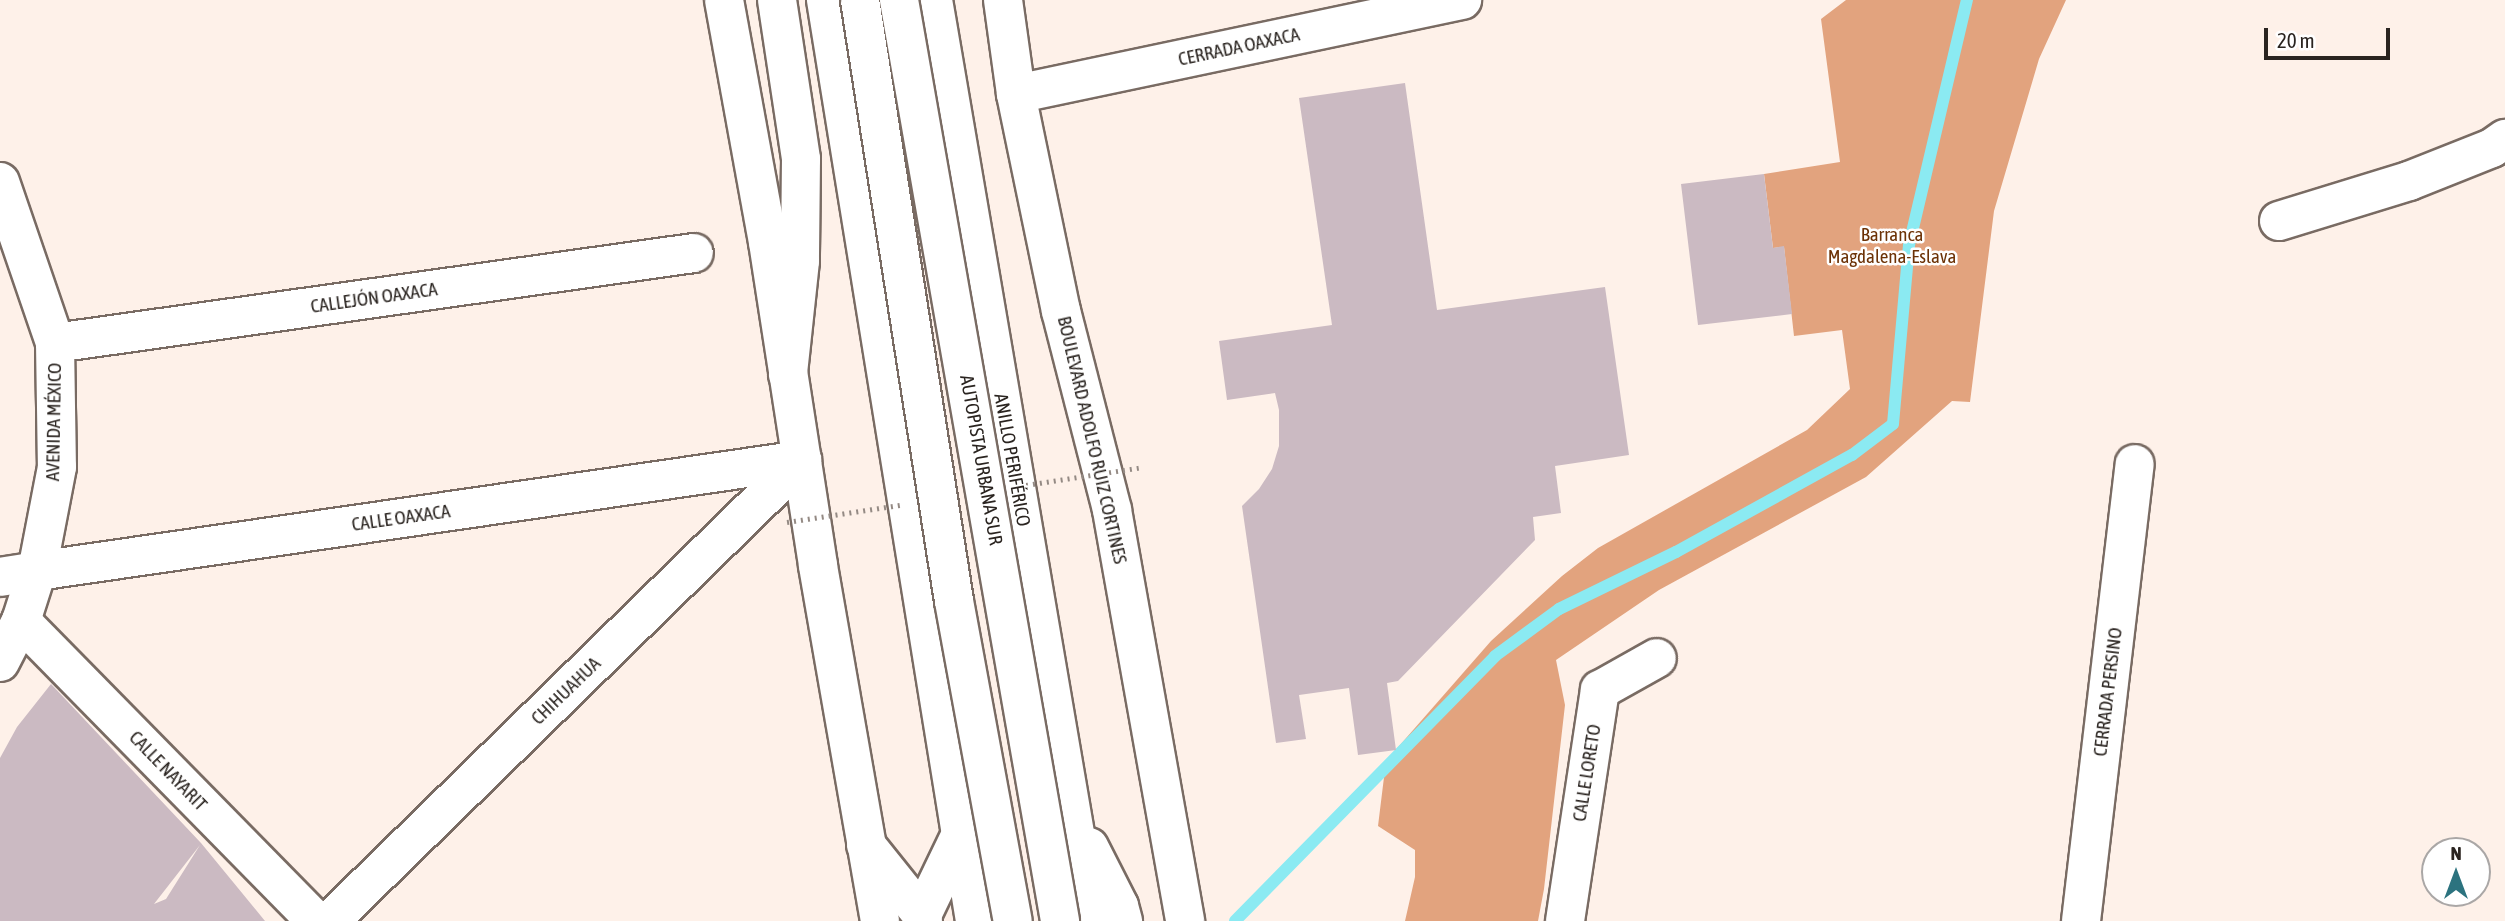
<!DOCTYPE html>
<meta charset="utf-8">
<style>
body{margin:0}
#map{position:relative;width:2505px;height:921px;overflow:hidden;background:#fef1e9;font-family:"Asap Condensed",sans-serif}
div>[style]{position:absolute}
.forest>*{inset:0;background:#e2a37e}
.stream>*{height:12px;margin:-6px;padding:0 6px;transform-origin:6px;border-radius:6px;background:#8beaf2}
.building>*{inset:0;background:#cbbac2}
.roads{filter:drop-shadow(2px 0 #796b63) drop-shadow(-2px 0 #796b63) drop-shadow(0 2px #796b63) drop-shadow(0 -2px #796b63)}
.minor>*{height:38px;margin:-19px;padding:0 19px;transform-origin:19px;border-radius:19px;background:#fff}
.tertiary>*{height:38px;margin:-19px;padding:0 19px;transform-origin:19px;border-radius:19px;background:#fff}
.secondary>*{height:38px;margin:-19px;padding:0 19px;transform-origin:19px;border-radius:19px;background:#fff}
.motorway>*{height:38px;margin:-19px;padding:0 19px;transform-origin:19px;border-radius:19px;background:#fff}
.path-bridge>*{height:4.5px;margin-top:-2.25px;transform-origin:0;background:repeating-linear-gradient(90deg,#948a84 0 2px,transparent 0 7px)}
.bridges{filter:drop-shadow(2px 0 #796b63) drop-shadow(-2px 0 #796b63) drop-shadow(0 2px #796b63) drop-shadow(0 -2px #796b63)}
.motorway-bridge>*{height:38px;margin:-19px;padding:0 19px;transform-origin:19px;border-radius:19px;background:#fff}
span{translate:-50% -50%;white-space:nowrap;text-align:center;line-height:1.15;-webkit-text-stroke:5px #fff;paint-order:stroke}
.street-label{font-size:19px;color:#2a2420}
.park-label{font-size:19px;color:#6c3206}
.north{position:absolute;left:2421px;top:837px;width:70px;height:70px;box-sizing:border-box;background:#fff;border:2px solid #aaa7a6;border-radius:50%;rotate:0deg;font-size:19px;font-weight:700;line-height:28px;text-align:center;color:#2a2420}
.north::after{content:'';display:block;margin:auto;width:24px;height:32px;background:#2c737f;clip-path:polygon(50% 0,100% 100%,50% 72%,0 100%)}
.scale{position:absolute;left:2264px;top:28px;width:126px;height:32px;box-sizing:border-box;border:4px solid #2a2420;border-top:0;padding-left:9px;font-size:21px;line-height:24px;white-space:nowrap;color:#2a2420;-webkit-text-stroke:5px #fff;paint-order:stroke}
</style>
<div id="map">
<div class="forest">
<i style="clip-path:polygon(1846px 0,2066px 0,2039px 59px,1994px 211px,1970px 402px,1952px 401px,1866px 477px,1659px 590px,1556px 660px,1565px 705px,1544px 889px,1538px 921px,1405px 921px,1415px 877px,1415px 850px,1378px 826px,1386px 761px,1491px 641px,1562px 576px,1598px 548px,1807px 430px,1850px 389px,1842px 330px,1794px 336px,1784px 247px,1773px 248px,1764px 174px,1840px 162px,1821px 19px)"></i>
</div>
<div class="stream">
<i style="left:1235px;top:921px;width:371px;rotate:-45.5deg"></i>
<i style="left:1495px;top:656px;width:79px;rotate:-36.3deg"></i>
<i style="left:1559px;top:609px;width:130px;rotate:-26deg"></i>
<i style="left:1676px;top:552px;width:201px;rotate:-28.9deg"></i>
<i style="left:1852px;top:455px;width:51px;rotate:-37.1deg"></i>
<i style="left:1893px;top:424px;width:180px;rotate:-84.9deg"></i>
<i style="left:1909px;top:245px;width:252px;rotate:-76.7deg"></i>
</div>
<div class="building">
<i style="clip-path:polygon(1405px 83px,1437px 310px,1605px 287px,1629px 455px,1555px 466px,1561px 513px,1533px 517px,1535px 540px,1398px 681px,1387px 683px,1396px 750px,1358px 755px,1349px 688px,1299px 695px,1306px 739px,1276px 743px,1242px 506px,1259px 489px,1272px 469px,1279px 446px,1279px 410px,1275px 393px,1227px 400px,1219px 341px,1332px 325px,1299px 98px)"></i>
<i style="clip-path:polygon(1764px 174px,1773px 248px,1784px 246px,1792px 314px,1698px 325px,1681px 184px)"></i>
<i style="clip-path:polygon(evenodd,51px 684px,201px 843px,265px 921px,0 921px,0 758px,17px 727px,51px 684px,200px 845px,166px 899px,154px 904px,200px 845px)"></i>
</div>
<div class="roads">
<div class="minor">
<i style="left:1016px;top:94px;width:456px;rotate:-11.9deg"></i>
<i style="left:2279px;top:221px;width:136px;rotate:-17.1deg"></i>
<i style="left:2409px;top:181px;width:89px;rotate:-21.7deg"></i>
<i style="left:2492px;top:148px;width:16px;rotate:-35deg"></i>
<i style="left:55px;top:343px;width:645px;rotate:-8.02deg"></i>
<i style="left:0;top:577px;width:37px;rotate:-9deg"></i>
<i style="left:21px;top:621px;width:421px;rotate:45.5deg"></i>
<i style="left:330px;top:921px;width:660px;rotate:-44.32deg"></i>
<i style="left:1565px;top:921px;width:234px;rotate:-81.4deg"></i>
<i style="left:1600px;top:690px;width:65px;rotate:-29.3deg"></i>
<i style="left:2081px;top:921px;width:460px;rotate:-83.3deg"></i>
</div>
<div class="tertiary">
<i style="left:0;top:182px;width:170px;rotate:71.1deg"></i>
<i style="left:55px;top:343px;width:124px;rotate:89.1deg"></i>
<i style="left:57px;top:467px;width:106px;rotate:100.9deg"></i>
<i style="left:37px;top:571px;width:52px;rotate:107.7deg"></i>
<i style="left:21px;top:621px;width:46px;rotate:117.1deg"></i>
<i style="left:37px;top:571px;width:773px;rotate:-8.26deg"></i>
</div>
<div class="secondary">
<i style="left:724px;top:0;width:246px;rotate:79.7deg"></i>
<i style="left:768px;top:242px;width:328px;rotate:81.2deg"></i>
<i style="left:818px;top:566px;width:360px;rotate:80.1deg"></i>
<i style="left:1003px;top:0;width:95px;rotate:82.1deg"></i>
<i style="left:1016px;top:94px;width:222px;rotate:78.3deg"></i>
<i style="left:1061px;top:311px;width:205px;rotate:75.6deg"></i>
<i style="left:1112px;top:510px;width:417px;rotate:79.9deg"></i>
</div>
<div class="motorway">
<i style="left:777px;top:0;width:161px;rotate:81.4deg"></i>
<i style="left:801px;top:159px;width:102px;rotate:90.6deg"></i>
<i style="left:800px;top:261px;width:114px;rotate:96.1deg"></i>
<i style="left:826px;top:0;width:933px;rotate:80.81deg"></i>
<i style="left:933px;top:0;width:934px;rotate:80.33deg"></i>
<i style="left:866px;top:845px;width:90px;rotate:51.3deg"></i>
<i style="left:1089px;top:847px;width:66px;rotate:63deg"></i>
<i style="left:1119px;top:906px;width:16px;rotate:75deg"></i>
<i style="left:923px;top:921px;width:6px;rotate:-99deg"></i>
<i style="left:922px;top:915px;width:88px;rotate:-64.3deg"></i>
</div>
</div>
<div class="path-bridge">
<i style="left:1026px;top:485px;width:118px;rotate:-8.7deg"></i>
<i style="left:787px;top:522px;width:114px;rotate:-8.6deg"></i>
</div>
<div class="bridges">
<div class="motorway-bridge">
<i style="left:860px;top:0;width:608px;rotate:81.11deg"></i>
<i style="left:954px;top:601px;width:325px;rotate:79.6deg"></i>
<i style="left:899px;top:0;width:935px;rotate:80.08deg"></i>
</div>
</div>
<div class="street-label">
<span style="left:1239px;top:47px;rotate:-12deg">CERRADA OAXACA</span>
<span style="left:374px;top:298px;rotate:-8deg">CALLEJÓN OAXACA</span>
<span style="left:54px;top:422px;rotate:-89deg">AVENIDA MÉXICO</span>
<span style="left:1092px;top:440px;rotate:77deg">BOULEVARD ADOLFO RUIZ CORTINES</span>
<span style="left:981px;top:460px;rotate:80deg">AUTOPISTA URBANA SUR</span>
<span style="left:1012px;top:460px;rotate:80deg">ANILLO PERIFÉRICO</span>
<span style="left:401px;top:518px;rotate:-8deg">CALLE OAXACA</span>
<span style="left:566px;top:691px;rotate:-44deg">CHIHUAHUA</span>
<span style="left:2108px;top:692px;rotate:-83deg">CERRADA PERSINO</span>
<span style="left:168px;top:771px;rotate:46deg">CALLE NAYARIT</span>
<span style="left:1587px;top:773px;rotate:-81deg">CALLE LORETO</span>
</div>
<div class="park-label">
<span style="left:1892px;top:246px">Barranca<br>Magdalena-Eslava</span>
</div>
<div class="north">N</div>
<div class="scale">20 m</div>
</div>
